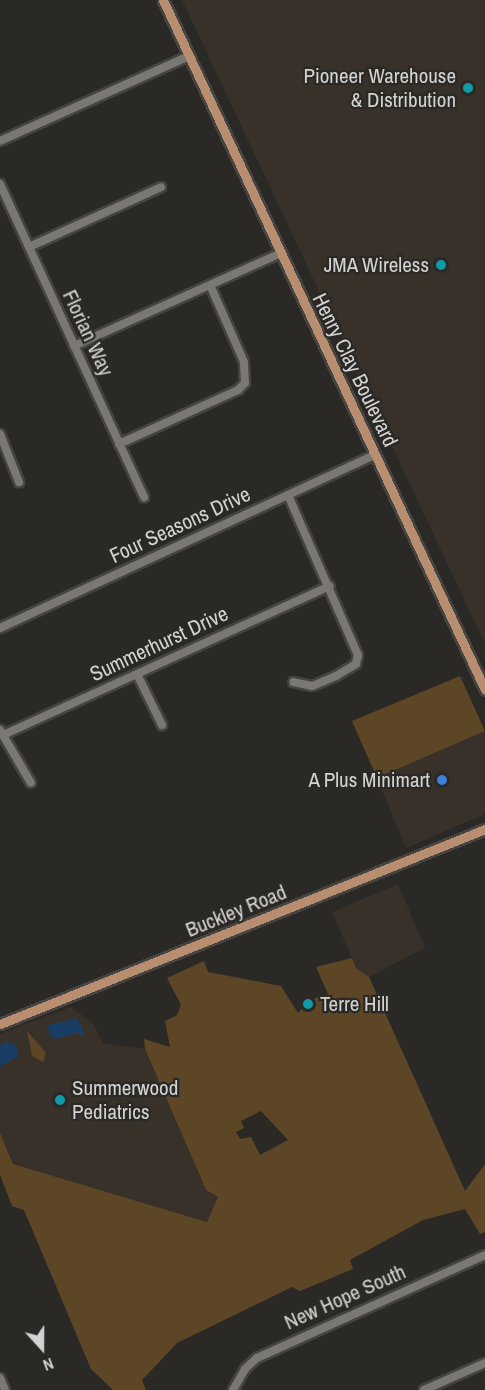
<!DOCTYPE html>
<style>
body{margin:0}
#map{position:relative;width:485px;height:1390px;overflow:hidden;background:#2b2926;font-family:"Archivo Narrow",sans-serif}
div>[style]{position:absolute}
.built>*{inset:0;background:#373129}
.green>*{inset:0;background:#5d4626}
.water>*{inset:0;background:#193d64}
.roads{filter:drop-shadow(2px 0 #454441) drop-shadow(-2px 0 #454441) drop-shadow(0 2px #454441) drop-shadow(0 -2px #454441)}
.minor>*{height:8px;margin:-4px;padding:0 4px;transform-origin:4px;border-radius:4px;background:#7a7774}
.major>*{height:9px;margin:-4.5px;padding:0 4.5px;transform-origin:4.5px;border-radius:4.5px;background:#b88d70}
.dots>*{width:16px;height:16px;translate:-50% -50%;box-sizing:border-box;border:3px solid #2b2926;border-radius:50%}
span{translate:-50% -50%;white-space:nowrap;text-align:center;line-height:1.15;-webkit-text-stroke:4.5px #2b2926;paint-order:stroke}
.poi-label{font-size:21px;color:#d4d3d1}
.right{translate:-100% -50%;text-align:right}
.left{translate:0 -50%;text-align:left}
.street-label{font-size:21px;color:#d4d3d1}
.north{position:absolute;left:12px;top:1318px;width:60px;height:60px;-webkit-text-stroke:4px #2b2926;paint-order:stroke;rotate:159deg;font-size:16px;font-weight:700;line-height:24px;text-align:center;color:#d4d3d1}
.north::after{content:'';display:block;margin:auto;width:21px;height:27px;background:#d4d3d1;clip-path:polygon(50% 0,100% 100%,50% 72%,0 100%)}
</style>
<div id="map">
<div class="built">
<i style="clip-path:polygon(182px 0,485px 0,485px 644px)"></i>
<i style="clip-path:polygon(485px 731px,485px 814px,406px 848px,377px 778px)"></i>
<i style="clip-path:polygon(398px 884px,425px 948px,369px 977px,356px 968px,332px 912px)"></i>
<i style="clip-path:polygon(71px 1007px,93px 1023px,103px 1043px,145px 1049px,206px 1190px,218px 1197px,208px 1222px,13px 1164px,0 1133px,0 1034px)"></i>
</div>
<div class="green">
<i style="clip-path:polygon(460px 676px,485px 731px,377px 778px,352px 721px)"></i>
<i style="clip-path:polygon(evenodd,352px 958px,356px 968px,369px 977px,465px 1191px,485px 1164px,485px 1232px,480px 1234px,465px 1209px,423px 1220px,350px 1260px,353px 1269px,300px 1291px,292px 1287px,177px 1343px,142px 1380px,146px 1390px,113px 1390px,91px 1369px,24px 1210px,12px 1206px,0 1175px,0 1133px,13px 1164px,207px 1222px,218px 1197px,206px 1190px,145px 1049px,144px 1039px,170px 1047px,165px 1021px,177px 1015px,181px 1005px,167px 978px,204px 961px,208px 972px,281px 986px,298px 1013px,309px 1000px,328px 994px,316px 967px,352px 958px,261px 1111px,288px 1140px,260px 1155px,251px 1137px,240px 1139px,236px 1132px,244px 1128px,241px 1121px,261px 1111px)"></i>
<i style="clip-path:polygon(27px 1031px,46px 1053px,43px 1062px,32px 1056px)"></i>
</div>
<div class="water">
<i style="clip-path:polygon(77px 1018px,86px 1036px,77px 1033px,55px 1039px,49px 1034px,48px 1025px)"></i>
<i style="clip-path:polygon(7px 1042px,16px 1045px,18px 1056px,0 1067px,0 1045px)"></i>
</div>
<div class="roads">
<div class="minor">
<i style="left:0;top:141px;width:207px;rotate:-24.2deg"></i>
<i style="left:0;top:184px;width:345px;rotate:65.3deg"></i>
<i style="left:29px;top:247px;width:145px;rotate:-24.4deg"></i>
<i style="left:74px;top:346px;width:225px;rotate:-24.2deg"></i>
<i style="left:0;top:434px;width:52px;rotate:68.4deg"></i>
<i style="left:119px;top:444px;width:131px;rotate:-24.4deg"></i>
<i style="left:238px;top:390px;width:10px;rotate:-45deg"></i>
<i style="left:245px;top:383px;width:21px;rotate:-93deg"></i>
<i style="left:244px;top:362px;width:84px;rotate:-113.8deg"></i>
<i style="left:288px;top:495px;width:175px;rotate:66.4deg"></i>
<i style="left:358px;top:655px;width:9px;rotate:103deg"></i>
<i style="left:356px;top:664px;width:23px;rotate:149deg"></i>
<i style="left:336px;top:676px;width:26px;rotate:157deg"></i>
<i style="left:312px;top:686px;width:19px;rotate:-168deg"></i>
<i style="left:0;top:628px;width:414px;rotate:-24.8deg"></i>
<i style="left:137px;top:674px;width:57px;rotate:63.9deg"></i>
<i style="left:0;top:730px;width:61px;rotate:59.7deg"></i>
<i style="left:3px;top:735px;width:359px;rotate:-24.5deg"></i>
<i style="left:0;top:1378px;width:13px;rotate:67deg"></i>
<i style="left:233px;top:1390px;width:24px;rotate:-60deg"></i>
<i style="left:245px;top:1369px;width:16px;rotate:-43deg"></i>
<i style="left:257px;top:1358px;width:250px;rotate:-24.3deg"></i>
<i style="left:424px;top:1390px;width:67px;rotate:-23.9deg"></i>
</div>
<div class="major">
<i style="left:163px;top:0;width:761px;rotate:64.98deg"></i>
<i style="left:0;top:1024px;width:523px;rotate:-21.9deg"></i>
</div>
</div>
<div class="dots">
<i style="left:468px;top:88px;background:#0f9aa8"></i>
<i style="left:441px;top:265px;background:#0f9aa8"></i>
<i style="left:442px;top:780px;background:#3f7fe0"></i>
<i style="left:308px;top:1004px;background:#0f9aa8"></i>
<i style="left:60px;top:1100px;background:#0f9aa8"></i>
</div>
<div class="poi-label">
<span class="right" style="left:456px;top:88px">Pioneer Warehouse<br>&amp; Distribution</span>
<span class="right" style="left:429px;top:265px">JMA Wireless</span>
<span class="right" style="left:430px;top:780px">A Plus Minimart</span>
<span class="left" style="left:320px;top:1004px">Terre Hill</span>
<span class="left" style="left:72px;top:1100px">Summerwood<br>Pediatrics</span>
</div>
<div class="street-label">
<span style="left:88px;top:333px;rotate:65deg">Florian Way</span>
<span style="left:355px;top:370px;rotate:64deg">Henry Clay Boulevard</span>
<span style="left:180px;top:525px;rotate:-25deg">Four Seasons Drive</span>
<span style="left:159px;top:644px;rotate:-25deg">Summerhurst Drive</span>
<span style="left:236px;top:911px;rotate:-22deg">Buckley Road</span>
<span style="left:345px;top:1297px;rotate:-24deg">New Hope South</span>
</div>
<div class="north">N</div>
</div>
